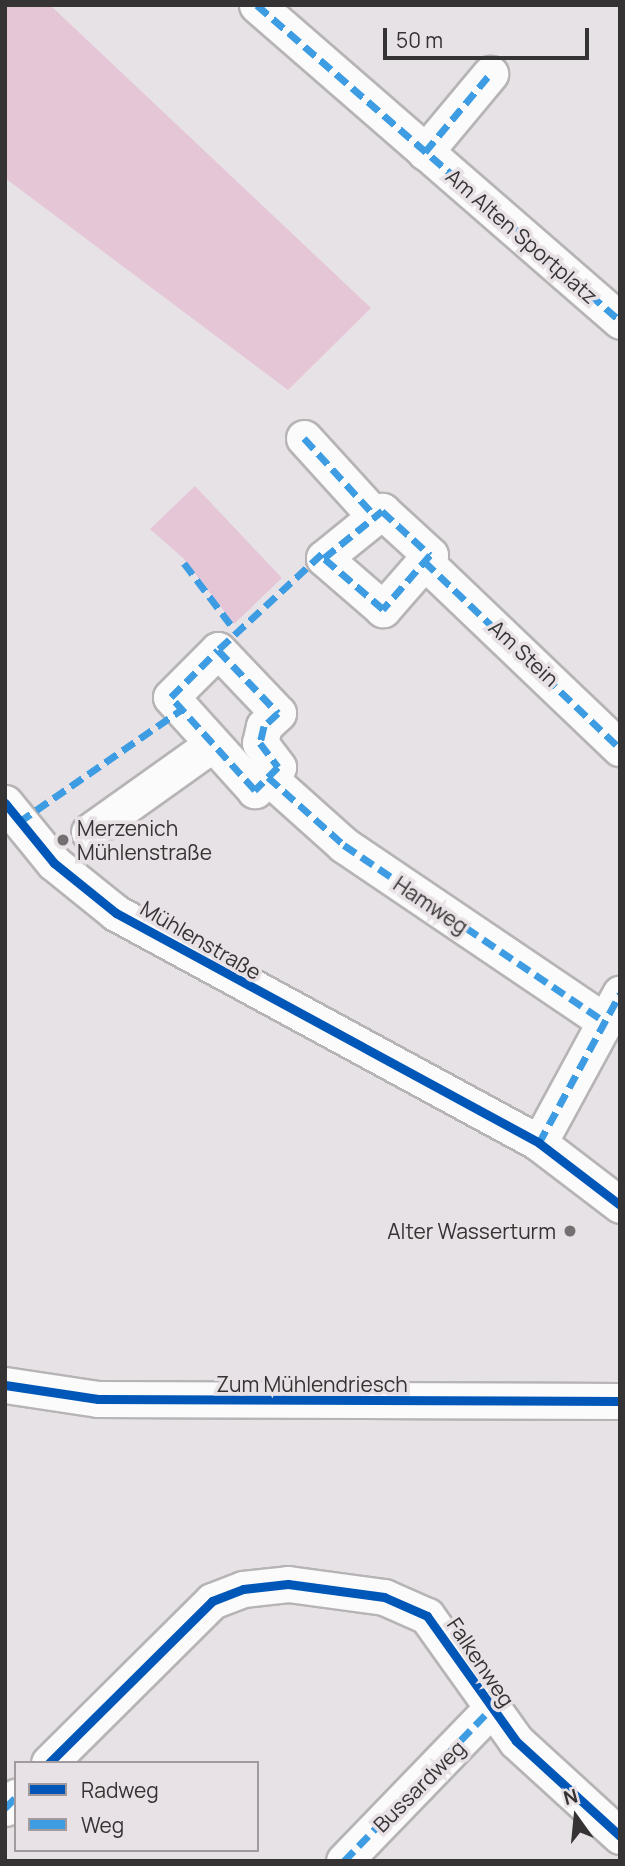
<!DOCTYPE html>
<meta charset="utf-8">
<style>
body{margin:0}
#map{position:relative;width:625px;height:1866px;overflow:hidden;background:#e7e2e5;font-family:Manrope,sans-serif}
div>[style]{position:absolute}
.green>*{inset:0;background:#e5c6d7}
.roads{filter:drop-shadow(2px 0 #b7b4b6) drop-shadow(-2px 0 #b7b4b6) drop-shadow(0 2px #b7b4b6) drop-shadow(0 -2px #b7b4b6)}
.minor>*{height:35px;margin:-17.5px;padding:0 17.5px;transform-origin:17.5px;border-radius:17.5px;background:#fbfbfb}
.quiet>*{height:7px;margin-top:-3.5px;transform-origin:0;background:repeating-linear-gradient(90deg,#3e9de2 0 14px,transparent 0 21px)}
.cycleway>*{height:9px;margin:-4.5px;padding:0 4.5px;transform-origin:4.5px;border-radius:4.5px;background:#0057b8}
.dots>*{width:19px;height:19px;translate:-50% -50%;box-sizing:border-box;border:4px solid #e8e1e5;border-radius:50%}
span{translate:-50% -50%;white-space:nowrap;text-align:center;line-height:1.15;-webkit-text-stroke:7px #e8e1e5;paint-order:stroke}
.street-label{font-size:21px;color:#363334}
.poi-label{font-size:21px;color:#363334}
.left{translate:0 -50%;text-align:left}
.right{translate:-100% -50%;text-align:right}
.frame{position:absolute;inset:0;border:7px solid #363334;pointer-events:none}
.legend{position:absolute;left:14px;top:1761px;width:245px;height:91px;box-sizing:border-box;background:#e8e1e5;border:2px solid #a19b9e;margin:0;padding:9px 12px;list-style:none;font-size:21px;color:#363334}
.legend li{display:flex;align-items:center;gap:14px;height:35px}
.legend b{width:35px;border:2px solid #a19b9e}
.north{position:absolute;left:541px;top:1782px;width:70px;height:70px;-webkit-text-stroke:5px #e8e1e5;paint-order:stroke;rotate:345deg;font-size:19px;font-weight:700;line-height:28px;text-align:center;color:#363334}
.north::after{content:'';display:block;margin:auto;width:24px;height:32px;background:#363334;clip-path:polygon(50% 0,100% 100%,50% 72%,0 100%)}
.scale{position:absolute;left:383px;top:28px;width:206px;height:32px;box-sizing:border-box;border:4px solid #363334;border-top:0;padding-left:9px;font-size:21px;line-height:24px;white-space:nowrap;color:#363334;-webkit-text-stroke:5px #e8e1e5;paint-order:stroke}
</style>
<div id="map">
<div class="green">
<i style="clip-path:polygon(5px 5px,50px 5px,371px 308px,288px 390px,5px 178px)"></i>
<i style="clip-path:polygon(195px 486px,282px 578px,234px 624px,184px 559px,150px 529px)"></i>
</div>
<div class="roads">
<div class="minor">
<i style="left:257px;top:5px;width:481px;rotate:41deg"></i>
<i style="left:425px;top:152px;width:102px;rotate:-50.2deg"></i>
<i style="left:304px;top:438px;width:107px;rotate:47.7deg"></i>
<i style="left:382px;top:511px;width:65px;rotate:42.5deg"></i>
<i style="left:430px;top:555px;width:72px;rotate:131deg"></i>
<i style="left:383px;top:609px;width:78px;rotate:-139.2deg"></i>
<i style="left:324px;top:558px;width:75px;rotate:-39deg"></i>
<i style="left:424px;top:561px;width:271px;rotate:43.7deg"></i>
<i style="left:218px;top:650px;width:87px;rotate:46.4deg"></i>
<i style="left:278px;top:713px;width:19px;rotate:137deg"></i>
<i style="left:264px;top:726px;width:17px;rotate:103deg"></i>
<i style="left:260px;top:743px;width:30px;rotate:53deg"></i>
<i style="left:278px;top:767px;width:33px;rotate:135deg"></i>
<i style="left:255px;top:790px;width:125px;rotate:-132.1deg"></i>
<i style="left:171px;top:697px;width:66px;rotate:-45deg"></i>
<i style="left:268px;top:777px;width:102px;rotate:41.8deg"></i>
<i style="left:344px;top:845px;width:314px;rotate:34.1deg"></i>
<i style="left:5px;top:803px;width:77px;rotate:50.8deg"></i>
<i style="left:54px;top:863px;width:80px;rotate:38.9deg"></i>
<i style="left:116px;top:913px;width:481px;rotate:28.5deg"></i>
<i style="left:539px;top:1143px;width:102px;rotate:37.4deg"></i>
<i style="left:89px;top:832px;width:150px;rotate:-35.5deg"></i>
<i style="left:539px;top:1143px;width:170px;rotate:-61.5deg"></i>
<i style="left:5px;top:1385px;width:94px;rotate:8.6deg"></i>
<i style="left:98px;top:1399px;width:522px;rotate:0.22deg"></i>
<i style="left:49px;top:1763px;width:230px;rotate:-44.8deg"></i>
<i style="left:212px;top:1601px;width:33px;rotate:-21deg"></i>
<i style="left:243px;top:1589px;width:45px;rotate:-6.3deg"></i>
<i style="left:288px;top:1584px;width:97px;rotate:7.7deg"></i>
<i style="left:384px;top:1597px;width:47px;rotate:23.8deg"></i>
<i style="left:427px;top:1616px;width:153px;rotate:54.5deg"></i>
<i style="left:516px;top:1741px;width:141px;rotate:42.4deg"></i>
<i style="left:5px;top:1808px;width:16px;rotate:-45deg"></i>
<i style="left:344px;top:1861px;width:211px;rotate:-46deg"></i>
</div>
</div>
<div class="quiet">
<i style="left:257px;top:5px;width:481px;rotate:41deg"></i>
<i style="left:425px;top:152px;width:102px;rotate:-50.2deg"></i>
<i style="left:304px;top:438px;width:107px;rotate:47.7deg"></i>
<i style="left:382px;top:511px;width:65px;rotate:42.5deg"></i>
<i style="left:430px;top:555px;width:72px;rotate:131deg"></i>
<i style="left:383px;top:609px;width:78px;rotate:-139.2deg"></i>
<i style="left:324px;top:558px;width:75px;rotate:-39deg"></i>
<i style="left:424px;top:561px;width:271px;rotate:43.7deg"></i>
<i style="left:184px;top:563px;width:83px;rotate:52.9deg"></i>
<i style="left:219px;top:649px;width:147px;rotate:-42.8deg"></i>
<i style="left:218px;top:650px;width:87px;rotate:46.4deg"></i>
<i style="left:278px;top:713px;width:19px;rotate:137deg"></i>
<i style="left:264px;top:726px;width:17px;rotate:103deg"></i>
<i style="left:260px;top:743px;width:30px;rotate:53deg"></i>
<i style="left:278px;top:767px;width:33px;rotate:135deg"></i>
<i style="left:255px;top:790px;width:125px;rotate:-132.1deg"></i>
<i style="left:171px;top:697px;width:66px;rotate:-45deg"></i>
<i style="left:268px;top:777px;width:102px;rotate:41.8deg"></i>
<i style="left:344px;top:845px;width:314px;rotate:34.1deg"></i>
<i style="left:19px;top:822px;width:198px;rotate:-34.7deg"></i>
<i style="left:539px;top:1143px;width:170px;rotate:-61.5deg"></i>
<i style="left:5px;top:1808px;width:16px;rotate:-45deg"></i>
<i style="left:344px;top:1861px;width:211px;rotate:-46deg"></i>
</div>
<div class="cycleway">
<i style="left:5px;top:803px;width:77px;rotate:50.8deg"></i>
<i style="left:54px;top:863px;width:80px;rotate:38.9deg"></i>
<i style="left:116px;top:913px;width:481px;rotate:28.5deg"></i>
<i style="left:539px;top:1143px;width:102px;rotate:37.4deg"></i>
<i style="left:5px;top:1385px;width:94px;rotate:8.6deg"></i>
<i style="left:98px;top:1399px;width:522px;rotate:0.22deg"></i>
<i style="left:49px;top:1763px;width:230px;rotate:-44.8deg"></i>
<i style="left:212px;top:1601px;width:33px;rotate:-21deg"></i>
<i style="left:243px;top:1589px;width:45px;rotate:-6.3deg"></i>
<i style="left:288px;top:1584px;width:97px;rotate:7.7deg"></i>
<i style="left:384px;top:1597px;width:47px;rotate:23.8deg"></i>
<i style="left:427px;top:1616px;width:153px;rotate:54.5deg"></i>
<i style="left:516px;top:1741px;width:141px;rotate:42.4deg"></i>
</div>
<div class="dots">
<i style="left:63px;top:840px;background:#747072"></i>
<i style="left:570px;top:1231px;background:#747072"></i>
</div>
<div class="street-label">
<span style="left:522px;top:236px;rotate:41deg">Am Alten Sportplatz</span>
<span style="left:524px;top:653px;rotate:43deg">Am Stein</span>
<span style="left:431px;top:905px;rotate:34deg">Hamweg</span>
<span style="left:201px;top:940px;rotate:30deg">Mühlenstraße</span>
<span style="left:312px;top:1384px">Zum Mühlendriesch</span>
<span style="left:481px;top:1662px;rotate:56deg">Falkenweg</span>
<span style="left:419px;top:1786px;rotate:-45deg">Bussardweg</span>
</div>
<div class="poi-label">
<span class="left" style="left:77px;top:840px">Merzenich<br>Mühlenstraße</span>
<span class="right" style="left:556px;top:1231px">Alter Wasserturm</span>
</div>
<div class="frame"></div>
<ul class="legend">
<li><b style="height:9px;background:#0057b8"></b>Radweg</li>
<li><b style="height:9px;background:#3e9de2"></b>Weg</li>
</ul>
<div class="north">N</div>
<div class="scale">50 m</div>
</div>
